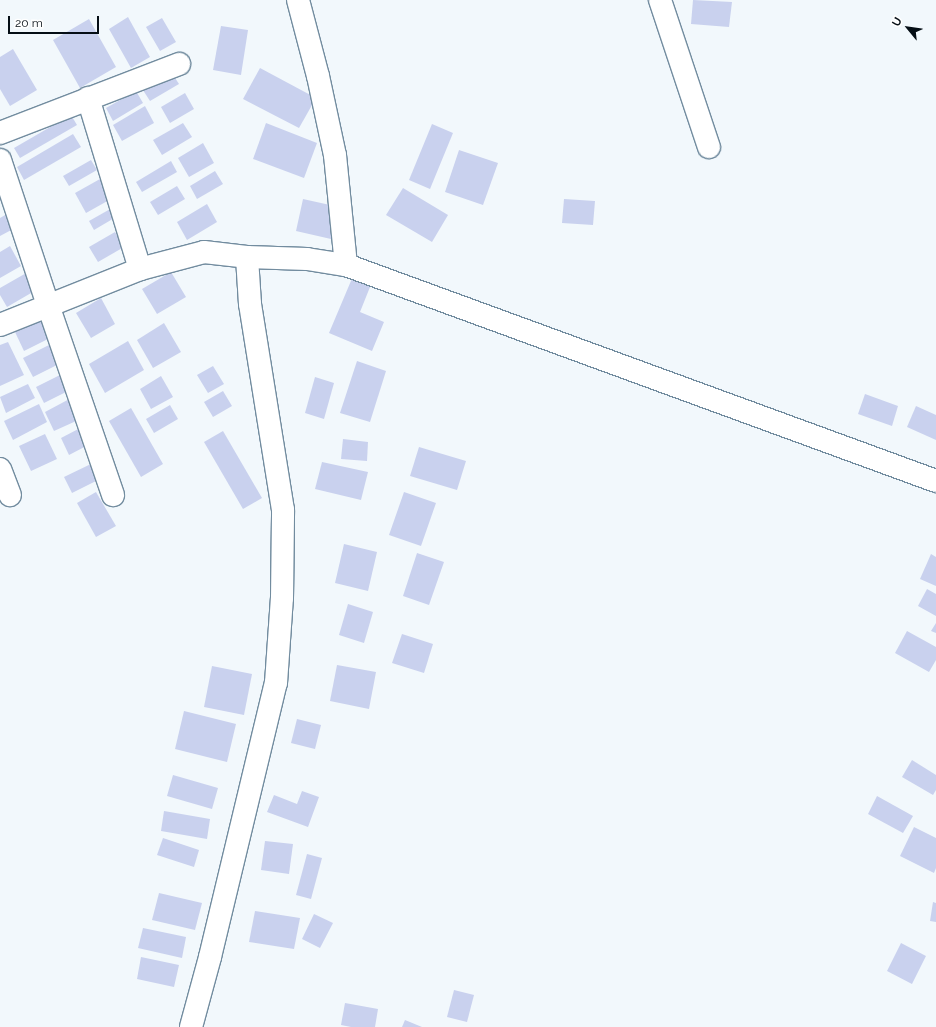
<!DOCTYPE html>
<style>
body{margin:0}
#map{position:relative;width:936px;height:1027px;overflow:hidden;background:#f2f8fc;font-family:Raleway,sans-serif}
div>[style]{position:absolute}
.building>*{inset:0;background:#c9d1ee}
.roads{filter:drop-shadow(1px 0 #728c9f) drop-shadow(-1px 0 #728c9f) drop-shadow(0 1px #728c9f) drop-shadow(0 -1px #728c9f)}
.street>*{height:22px;margin:-11px;padding:0 11px;transform-origin:11px;border-radius:11px;background:#fff}
span{translate:-50% -50%;white-space:nowrap;text-align:center;line-height:1.15;-webkit-text-stroke:3px #fff;paint-order:stroke}
.north{position:absolute;left:888px;top:8px;width:40px;height:40px;-webkit-text-stroke:3px #fff;paint-order:stroke;rotate:299deg;font-size:11px;font-weight:700;line-height:16px;text-align:center;color:#050e15}
.north::after{content:'';display:block;margin:auto;width:14px;height:18px;background:#050e15;clip-path:polygon(50% 0,100% 100%,50% 72%,0 100%)}
.scale{position:absolute;left:8px;top:16px;width:91px;height:18px;box-sizing:border-box;border:2px solid #050e15;border-top:0;padding-left:5px;font-size:12px;line-height:14px;white-space:nowrap;color:#050e15;-webkit-text-stroke:3px #fff;paint-order:stroke}
</style>
<div id="map">
<div class="building">
<i style="clip-path:polygon(693px 0,732px 2px,729px 27px,691px 24px)"></i>
<i style="clip-path:polygon(128px 17px,150px 57px,131px 68px,109px 29px)"></i>
<i style="clip-path:polygon(162px 18px,176px 42px,160px 51px,146px 27px)"></i>
<i style="clip-path:polygon(89px 19px,116px 67px,80px 88px,53px 40px)"></i>
<i style="clip-path:polygon(221px 26px,248px 30px,241px 75px,213px 70px)"></i>
<i style="clip-path:polygon(13px 49px,37px 90px,10px 106px,0 89px,0 57px)"></i>
<i style="clip-path:polygon(260px 68px,316px 98px,299px 128px,243px 99px)"></i>
<i style="clip-path:polygon(170px 70px,179px 84px,150px 101px,141px 87px)"></i>
<i style="clip-path:polygon(136px 91px,143px 103px,113px 121px,106px 108px)"></i>
<i style="clip-path:polygon(185px 93px,194px 109px,170px 123px,161px 107px)"></i>
<i style="clip-path:polygon(145px 106px,154px 123px,122px 141px,113px 125px)"></i>
<i style="clip-path:polygon(71px 115px,77px 125px,20px 158px,14px 148px)"></i>
<i style="clip-path:polygon(183px 123px,192px 137px,162px 155px,153px 140px)"></i>
<i style="clip-path:polygon(266px 123px,317px 143px,304px 178px,253px 159px)"></i>
<i style="clip-path:polygon(432px 124px,453px 133px,430px 189px,409px 180px)"></i>
<i style="clip-path:polygon(73px 134px,81px 147px,24px 180px,17px 167px)"></i>
<i style="clip-path:polygon(203px 143px,214px 163px,189px 177px,178px 158px)"></i>
<i style="clip-path:polygon(459px 150px,498px 163px,483px 205px,445px 192px)"></i>
<i style="clip-path:polygon(91px 160px,97px 170px,69px 186px,63px 176px)"></i>
<i style="clip-path:polygon(171px 161px,177px 172px,142px 192px,136px 182px)"></i>
<i style="clip-path:polygon(215px 171px,223px 184px,197px 199px,190px 186px)"></i>
<i style="clip-path:polygon(100px 179px,111px 199px,86px 213px,75px 193px)"></i>
<i style="clip-path:polygon(177px 186px,185px 199px,158px 215px,150px 202px)"></i>
<i style="clip-path:polygon(403px 188px,448px 215px,432px 242px,386px 215px)"></i>
<i style="clip-path:polygon(303px 199px,339px 207px,331px 239px,296px 231px)"></i>
<i style="clip-path:polygon(564px 199px,595px 201px,593px 225px,562px 223px)"></i>
<i style="clip-path:polygon(207px 204px,217px 222px,187px 240px,177px 222px)"></i>
<i style="clip-path:polygon(112px 208px,116px 217px,94px 230px,89px 221px)"></i>
<i style="clip-path:polygon(7px 214px,15px 228px,0 236px,0 218px)"></i>
<i style="clip-path:polygon(115px 232px,124px 247px,98px 262px,89px 247px)"></i>
<i style="clip-path:polygon(10px 246px,21px 266px,0 278px,0 252px)"></i>
<i style="clip-path:polygon(356px 269px,374px 277px,360px 312px,384px 322px,372px 351px,329px 333px)"></i>
<i style="clip-path:polygon(28px 272px,38px 289px,7px 307px,0 295px,0 288px)"></i>
<i style="clip-path:polygon(171px 272px,186px 297px,157px 314px,142px 289px)"></i>
<i style="clip-path:polygon(101px 298px,115px 324px,91px 338px,76px 313px)"></i>
<i style="clip-path:polygon(47px 317px,56px 335px,24px 351px,15px 332px)"></i>
<i style="clip-path:polygon(164px 323px,181px 352px,153px 368px,137px 340px)"></i>
<i style="clip-path:polygon(128px 341px,144px 370px,105px 393px,89px 364px)"></i>
<i style="clip-path:polygon(8px 342px,24px 375px,0 386px,0 345px)"></i>
<i style="clip-path:polygon(51px 344px,61px 363px,33px 377px,23px 358px)"></i>
<i style="clip-path:polygon(357px 361px,386px 371px,370px 422px,340px 413px)"></i>
<i style="clip-path:polygon(213px 366px,224px 384px,208px 393px,197px 375px)"></i>
<i style="clip-path:polygon(66px 372px,74px 388px,44px 403px,36px 387px)"></i>
<i style="clip-path:polygon(161px 376px,173px 397px,151px 409px,140px 389px)"></i>
<i style="clip-path:polygon(315px 377px,334px 383px,324px 419px,305px 413px)"></i>
<i style="clip-path:polygon(28px 384px,35px 398px,6px 413px,0 397px)"></i>
<i style="clip-path:polygon(223px 391px,232px 406px,213px 417px,204px 402px)"></i>
<i style="clip-path:polygon(865px 394px,898px 406px,892px 426px,858px 414px)"></i>
<i style="clip-path:polygon(75px 396px,85px 417px,54px 431px,45px 412px)"></i>
<i style="clip-path:polygon(39px 404px,47px 422px,13px 440px,4px 421px)"></i>
<i style="clip-path:polygon(170px 405px,178px 419px,154px 433px,146px 419px)"></i>
<i style="clip-path:polygon(916px 406px,936px 415px,936px 440px,907px 427px)"></i>
<i style="clip-path:polygon(131px 408px,163px 464px,141px 477px,109px 421px)"></i>
<i style="clip-path:polygon(86px 425px,94px 442px,69px 455px,61px 438px)"></i>
<i style="clip-path:polygon(223px 431px,262px 498px,243px 509px,204px 442px)"></i>
<i style="clip-path:polygon(45px 434px,57px 459px,31px 471px,19px 446px)"></i>
<i style="clip-path:polygon(343px 439px,368px 442px,367px 461px,341px 459px)"></i>
<i style="clip-path:polygon(419px 447px,466px 461px,457px 490px,410px 476px)"></i>
<i style="clip-path:polygon(95px 462px,102px 478px,72px 493px,64px 477px)"></i>
<i style="clip-path:polygon(322px 462px,368px 472px,361px 500px,315px 489px)"></i>
<i style="clip-path:polygon(96px 492px,116px 526px,96px 537px,77px 503px)"></i>
<i style="clip-path:polygon(404px 492px,436px 503px,421px 546px,389px 535px)"></i>
<i style="clip-path:polygon(344px 544px,377px 552px,368px 591px,335px 583px)"></i>
<i style="clip-path:polygon(417px 553px,444px 562px,429px 605px,403px 596px)"></i>
<i style="clip-path:polygon(931px 554px,936px 557px,936px 586px,920px 579px)"></i>
<i style="clip-path:polygon(927px 589px,936px 594px,936px 616px,918px 606px)"></i>
<i style="clip-path:polygon(348px 604px,373px 612px,364px 643px,339px 635px)"></i>
<i style="clip-path:polygon(936px 623px,936px 633px,931px 631px)"></i>
<i style="clip-path:polygon(907px 631px,936px 647px,936px 660px,929px 672px,895px 653px)"></i>
<i style="clip-path:polygon(402px 634px,433px 644px,424px 673px,392px 663px)"></i>
<i style="clip-path:polygon(337px 665px,376px 672px,369px 709px,330px 701px)"></i>
<i style="clip-path:polygon(212px 666px,252px 674px,244px 715px,204px 707px)"></i>
<i style="clip-path:polygon(184px 711px,236px 724px,227px 762px,175px 749px)"></i>
<i style="clip-path:polygon(297px 719px,321px 725px,315px 749px,291px 743px)"></i>
<i style="clip-path:polygon(912px 760px,936px 775px,936px 790px,933px 795px,902px 777px)"></i>
<i style="clip-path:polygon(173px 775px,218px 788px,212px 809px,167px 796px)"></i>
<i style="clip-path:polygon(302px 791px,319px 797px,308px 827px,267px 812px,274px 795px,297px 804px)"></i>
<i style="clip-path:polygon(877px 796px,913px 816px,903px 833px,868px 814px)"></i>
<i style="clip-path:polygon(164px 811px,210px 819px,207px 839px,161px 831px)"></i>
<i style="clip-path:polygon(914px 827px,936px 838px,936px 868px,934px 873px,900px 856px)"></i>
<i style="clip-path:polygon(163px 838px,199px 850px,194px 867px,157px 855px)"></i>
<i style="clip-path:polygon(265px 841px,293px 844px,289px 874px,261px 870px)"></i>
<i style="clip-path:polygon(307px 854px,322px 858px,311px 899px,296px 895px)"></i>
<i style="clip-path:polygon(159px 893px,202px 903px,195px 930px,152px 920px)"></i>
<i style="clip-path:polygon(933px 902px,936px 903px,936px 922px,930px 921px)"></i>
<i style="clip-path:polygon(255px 911px,300px 918px,294px 949px,249px 942px)"></i>
<i style="clip-path:polygon(314px 914px,333px 923px,320px 948px,302px 939px)"></i>
<i style="clip-path:polygon(143px 928px,186px 937px,182px 958px,138px 948px)"></i>
<i style="clip-path:polygon(901px 943px,926px 956px,912px 984px,887px 971px)"></i>
<i style="clip-path:polygon(141px 957px,179px 965px,174px 987px,137px 979px)"></i>
<i style="clip-path:polygon(454px 990px,474px 995px,467px 1022px,447px 1017px)"></i>
<i style="clip-path:polygon(345px 1003px,378px 1009px,375px 1027px,351px 1027px,341px 1025px)"></i>
<i style="clip-path:polygon(405px 1020px,422px 1027px,402px 1027px)"></i>
</div>
<div class="roads">
<div class="street">
<i style="left:298px;top:0;width:79px;rotate:75.3deg"></i>
<i style="left:318px;top:76px;width:81px;rotate:77.9deg"></i>
<i style="left:335px;top:155px;width:111px;rotate:84.3deg"></i>
<i style="left:660px;top:0;width:155px;rotate:71.6deg"></i>
<i style="left:88px;top:98px;width:179px;rotate:73.1deg"></i>
<i style="left:0;top:133px;width:192px;rotate:-21.1deg"></i>
<i style="left:0;top:160px;width:153px;rotate:71.7deg"></i>
<i style="left:48px;top:305px;width:201px;rotate:71.1deg"></i>
<i style="left:0;top:325px;width:151px;rotate:-21.8deg"></i>
<i style="left:140px;top:269px;width:66px;rotate:-14.9deg"></i>
<i style="left:204px;top:252px;width:43px;rotate:6.6deg"></i>
<i style="left:247px;top:257px;width:60px;rotate:1.9deg"></i>
<i style="left:307px;top:259px;width:39px;rotate:9deg"></i>
<i style="left:346px;top:265px;width:628px;rotate:20.11deg"></i>
<i style="left:0;top:469px;width:28px;rotate:69deg"></i>
<i style="left:191px;top:1027px;width:73px;rotate:-74.8deg"></i>
<i style="left:210px;top:957px;width:282px;rotate:-76.5deg"></i>
<i style="left:276px;top:683px;width:85px;rotate:-86deg"></i>
<i style="left:282px;top:598px;width:88px;rotate:-89.3deg"></i>
<i style="left:283px;top:510px;width:209px;rotate:-99.1deg"></i>
<i style="left:250px;top:304px;width:47px;rotate:-93.7deg"></i>
</div>
</div>
<div class="north">U</div>
<div class="scale">20 m</div>
</div>
